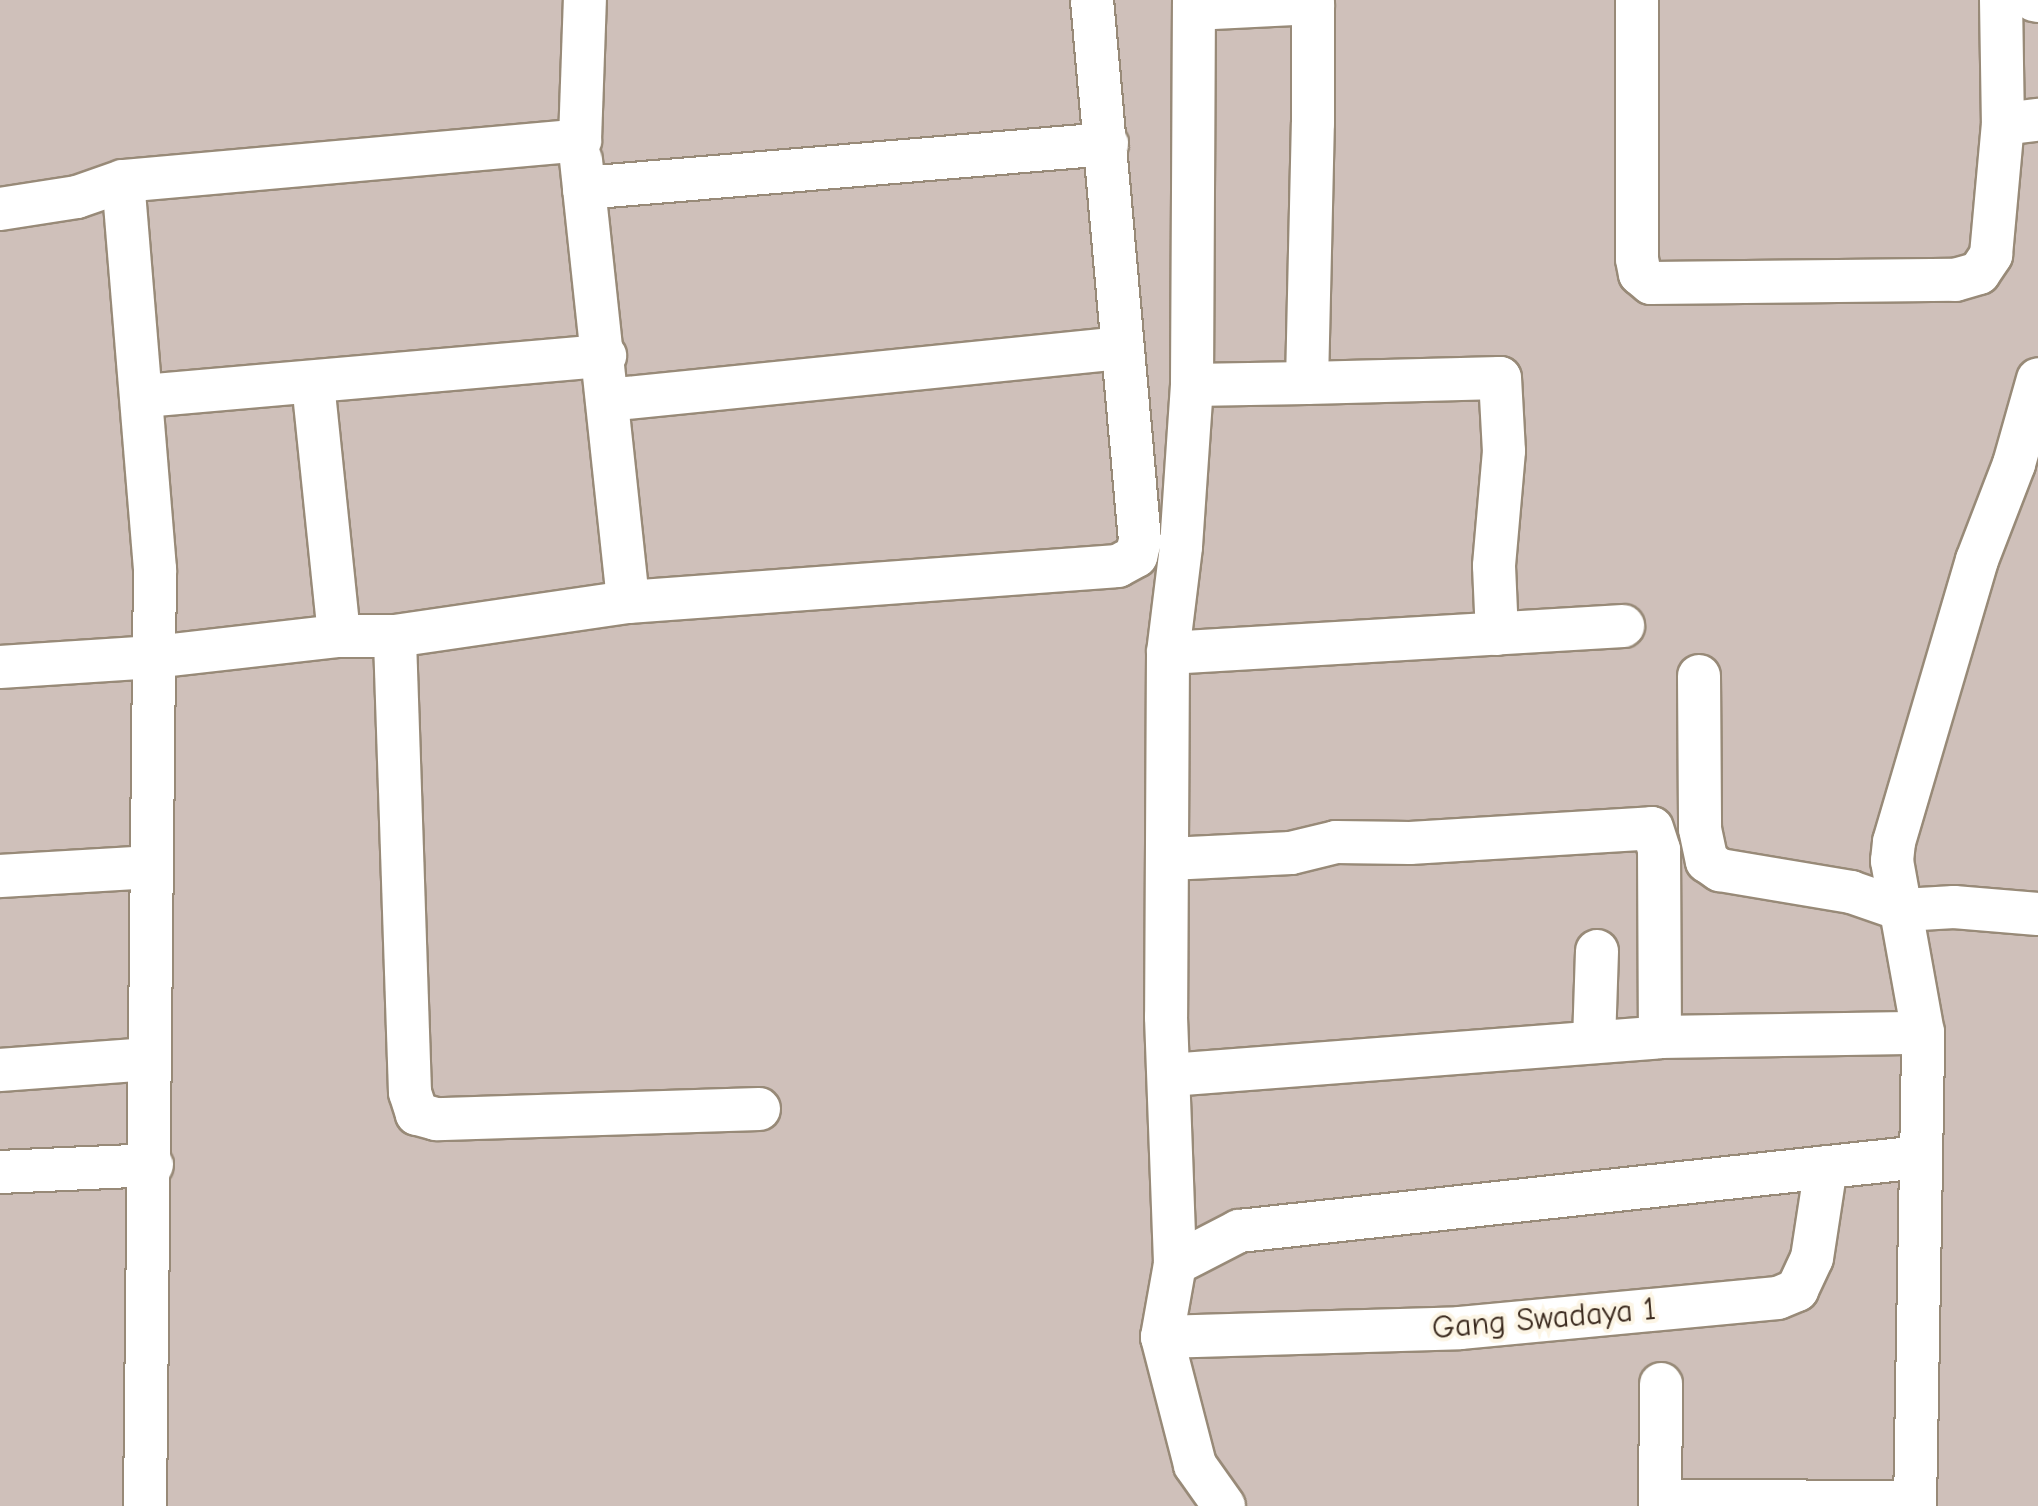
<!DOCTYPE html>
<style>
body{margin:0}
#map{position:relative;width:2038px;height:1506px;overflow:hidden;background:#f5ead2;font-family:"Comic Neue",sans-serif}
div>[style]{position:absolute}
.industrial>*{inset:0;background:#cfc0ba}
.roads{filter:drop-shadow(2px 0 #988a78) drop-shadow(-2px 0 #988a78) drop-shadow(0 2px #988a78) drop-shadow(0 -2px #988a78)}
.minor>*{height:42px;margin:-21px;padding:0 21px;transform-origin:21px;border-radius:21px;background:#fff}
span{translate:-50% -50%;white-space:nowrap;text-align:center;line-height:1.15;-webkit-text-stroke:8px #fcf5e5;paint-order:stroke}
.street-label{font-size:32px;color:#3b2a1e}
</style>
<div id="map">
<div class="industrial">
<i style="clip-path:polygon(0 0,2038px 0,2038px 1506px,0 1506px)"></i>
</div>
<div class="roads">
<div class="minor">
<i style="left:1194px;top:0;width:385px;rotate:90.3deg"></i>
<i style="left:1192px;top:385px;width:162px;rotate:93.9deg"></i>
<i style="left:1181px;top:547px;width:107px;rotate:97deg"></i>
<i style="left:1168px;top:653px;width:364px;rotate:90.3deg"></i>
<i style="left:1166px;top:1017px;width:247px;rotate:87.9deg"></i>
<i style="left:1175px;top:1264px;width:74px;rotate:100.1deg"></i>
<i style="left:1162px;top:1337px;width:132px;rotate:75.5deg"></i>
<i style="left:1195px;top:1465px;width:50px;rotate:54.7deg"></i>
<i style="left:1637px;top:0;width:259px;rotate:90deg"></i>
<i style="left:1637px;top:259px;width:15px;rotate:79deg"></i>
<i style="left:1640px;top:274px;width:14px;rotate:39deg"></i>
<i style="left:1651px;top:283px;width:304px;rotate:-0.6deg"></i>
<i style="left:1955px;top:280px;width:25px;rotate:-16deg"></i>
<i style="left:1979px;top:273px;width:22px;rotate:-56deg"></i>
<i style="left:1991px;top:255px;width:132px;rotate:-84.8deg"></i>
<i style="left:2003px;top:124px;width:35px;rotate:-7deg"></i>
<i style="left:2001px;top:0;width:124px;rotate:89.1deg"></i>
<i style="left:2034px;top:0;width:4px;rotate:14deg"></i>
<i style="left:581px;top:160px;width:444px;rotate:83.9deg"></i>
<i style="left:584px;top:188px;width:525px;rotate:-4.81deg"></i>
<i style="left:0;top:209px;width:78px;rotate:-8.9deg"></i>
<i style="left:77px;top:197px;width:49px;rotate:-19.2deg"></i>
<i style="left:313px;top:383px;width:254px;rotate:84.1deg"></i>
<i style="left:1307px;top:383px;width:193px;rotate:-1.5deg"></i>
<i style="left:1500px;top:378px;width:73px;rotate:86.9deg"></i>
<i style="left:1504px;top:451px;width:115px;rotate:95deg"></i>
<i style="left:1494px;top:566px;width:68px;rotate:87.5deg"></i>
<i style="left:1192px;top:385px;width:115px;rotate:-1deg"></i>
<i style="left:1307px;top:383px;width:260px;rotate:-88.7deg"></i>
<i style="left:1313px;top:123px;width:120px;rotate:-90deg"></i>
<i style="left:1313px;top:3px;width:119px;rotate:177.1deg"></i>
<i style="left:144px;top:396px;width:463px;rotate:-5deg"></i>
<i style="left:607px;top:400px;width:518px;rotate:-5.77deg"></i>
<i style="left:1168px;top:653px;width:456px;rotate:-3.4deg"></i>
<i style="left:0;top:667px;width:154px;rotate:-3.7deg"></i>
<i style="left:154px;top:657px;width:186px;rotate:-6.5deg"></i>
<i style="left:339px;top:636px;width:56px"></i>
<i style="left:1699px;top:676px;width:153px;rotate:89.6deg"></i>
<i style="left:1700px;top:829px;width:33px;rotate:78deg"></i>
<i style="left:1707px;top:861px;width:16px;rotate:35deg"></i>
<i style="left:1720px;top:870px;width:133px;rotate:9.5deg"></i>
<i style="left:1851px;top:892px;width:55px;rotate:19.1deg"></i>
<i style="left:1903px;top:910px;width:51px;rotate:-3.4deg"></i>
<i style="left:1954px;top:907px;width:84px;rotate:4.8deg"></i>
<i style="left:1169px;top:859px;width:122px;rotate:-2.8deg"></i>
<i style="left:1291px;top:853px;width:46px;rotate:-13.7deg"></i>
<i style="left:1336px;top:842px;width:74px;rotate:0.8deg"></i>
<i style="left:1410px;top:843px;width:242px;rotate:-3.5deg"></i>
<i style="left:1652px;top:828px;width:23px;rotate:72deg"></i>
<i style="left:1659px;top:850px;width:187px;rotate:89.7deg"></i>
<i style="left:0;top:876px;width:152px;rotate:-3.4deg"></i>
<i style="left:1594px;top:1042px;width:91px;rotate:-88.1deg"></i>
<i style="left:0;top:1070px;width:149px;rotate:-4.2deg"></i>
<i style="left:1170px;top:1075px;width:491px;rotate:-4.4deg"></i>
<i style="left:1660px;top:1037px;width:263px;rotate:-0.9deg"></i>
<i style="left:759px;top:1109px;width:323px;rotate:178.2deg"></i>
<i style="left:436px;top:1119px;width:20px;rotate:-165deg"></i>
<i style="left:417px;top:1114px;width:23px;rotate:-108deg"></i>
<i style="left:410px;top:1092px;width:456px;rotate:-91.9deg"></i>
<i style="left:395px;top:636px;width:235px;rotate:-8.3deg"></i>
<i style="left:628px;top:602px;width:491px;rotate:-4.2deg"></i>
<i style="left:1118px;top:566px;width:21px;rotate:-29deg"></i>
<i style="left:1136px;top:556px;width:16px;rotate:-75deg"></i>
<i style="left:1140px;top:541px;width:543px;rotate:-95.07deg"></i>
<i style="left:0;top:1172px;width:152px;rotate:-2.6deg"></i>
<i style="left:1175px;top:1264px;width:72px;rotate:-27.3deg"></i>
<i style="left:1239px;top:1231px;width:685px;rotate:-6.2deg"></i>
<i style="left:1162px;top:1337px;width:298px;rotate:-1.7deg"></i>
<i style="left:1460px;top:1328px;width:319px;rotate:-5.4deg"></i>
<i style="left:1778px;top:1298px;width:21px;rotate:-23deg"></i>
<i style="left:1797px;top:1290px;width:35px;rotate:-65deg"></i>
<i style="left:1812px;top:1258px;width:92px;rotate:-81.3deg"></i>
<i style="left:1660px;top:1501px;width:255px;rotate:0.2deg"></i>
<i style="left:145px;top:1506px;width:937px;rotate:-89.39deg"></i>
<i style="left:155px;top:569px;width:389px;rotate:-94.7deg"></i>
<i style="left:123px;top:181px;width:459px;rotate:-5.1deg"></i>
<i style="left:580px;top:140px;width:140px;rotate:-88deg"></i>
<i style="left:1660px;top:1506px;width:122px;rotate:-89.5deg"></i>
<i style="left:1915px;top:1506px;width:473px;rotate:-89deg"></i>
<i style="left:1923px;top:1033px;width:175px;rotate:-100.2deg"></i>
<i style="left:1892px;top:861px;width:19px;rotate:-84deg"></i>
<i style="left:1894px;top:842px;width:294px;rotate:-73.6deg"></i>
<i style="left:1977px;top:560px;width:103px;rotate:-68.9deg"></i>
<i style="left:2014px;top:464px;width:88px;rotate:-74.2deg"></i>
</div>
</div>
<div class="street-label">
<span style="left:1544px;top:1319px;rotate:-5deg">Gang Swadaya 1</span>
</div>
</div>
